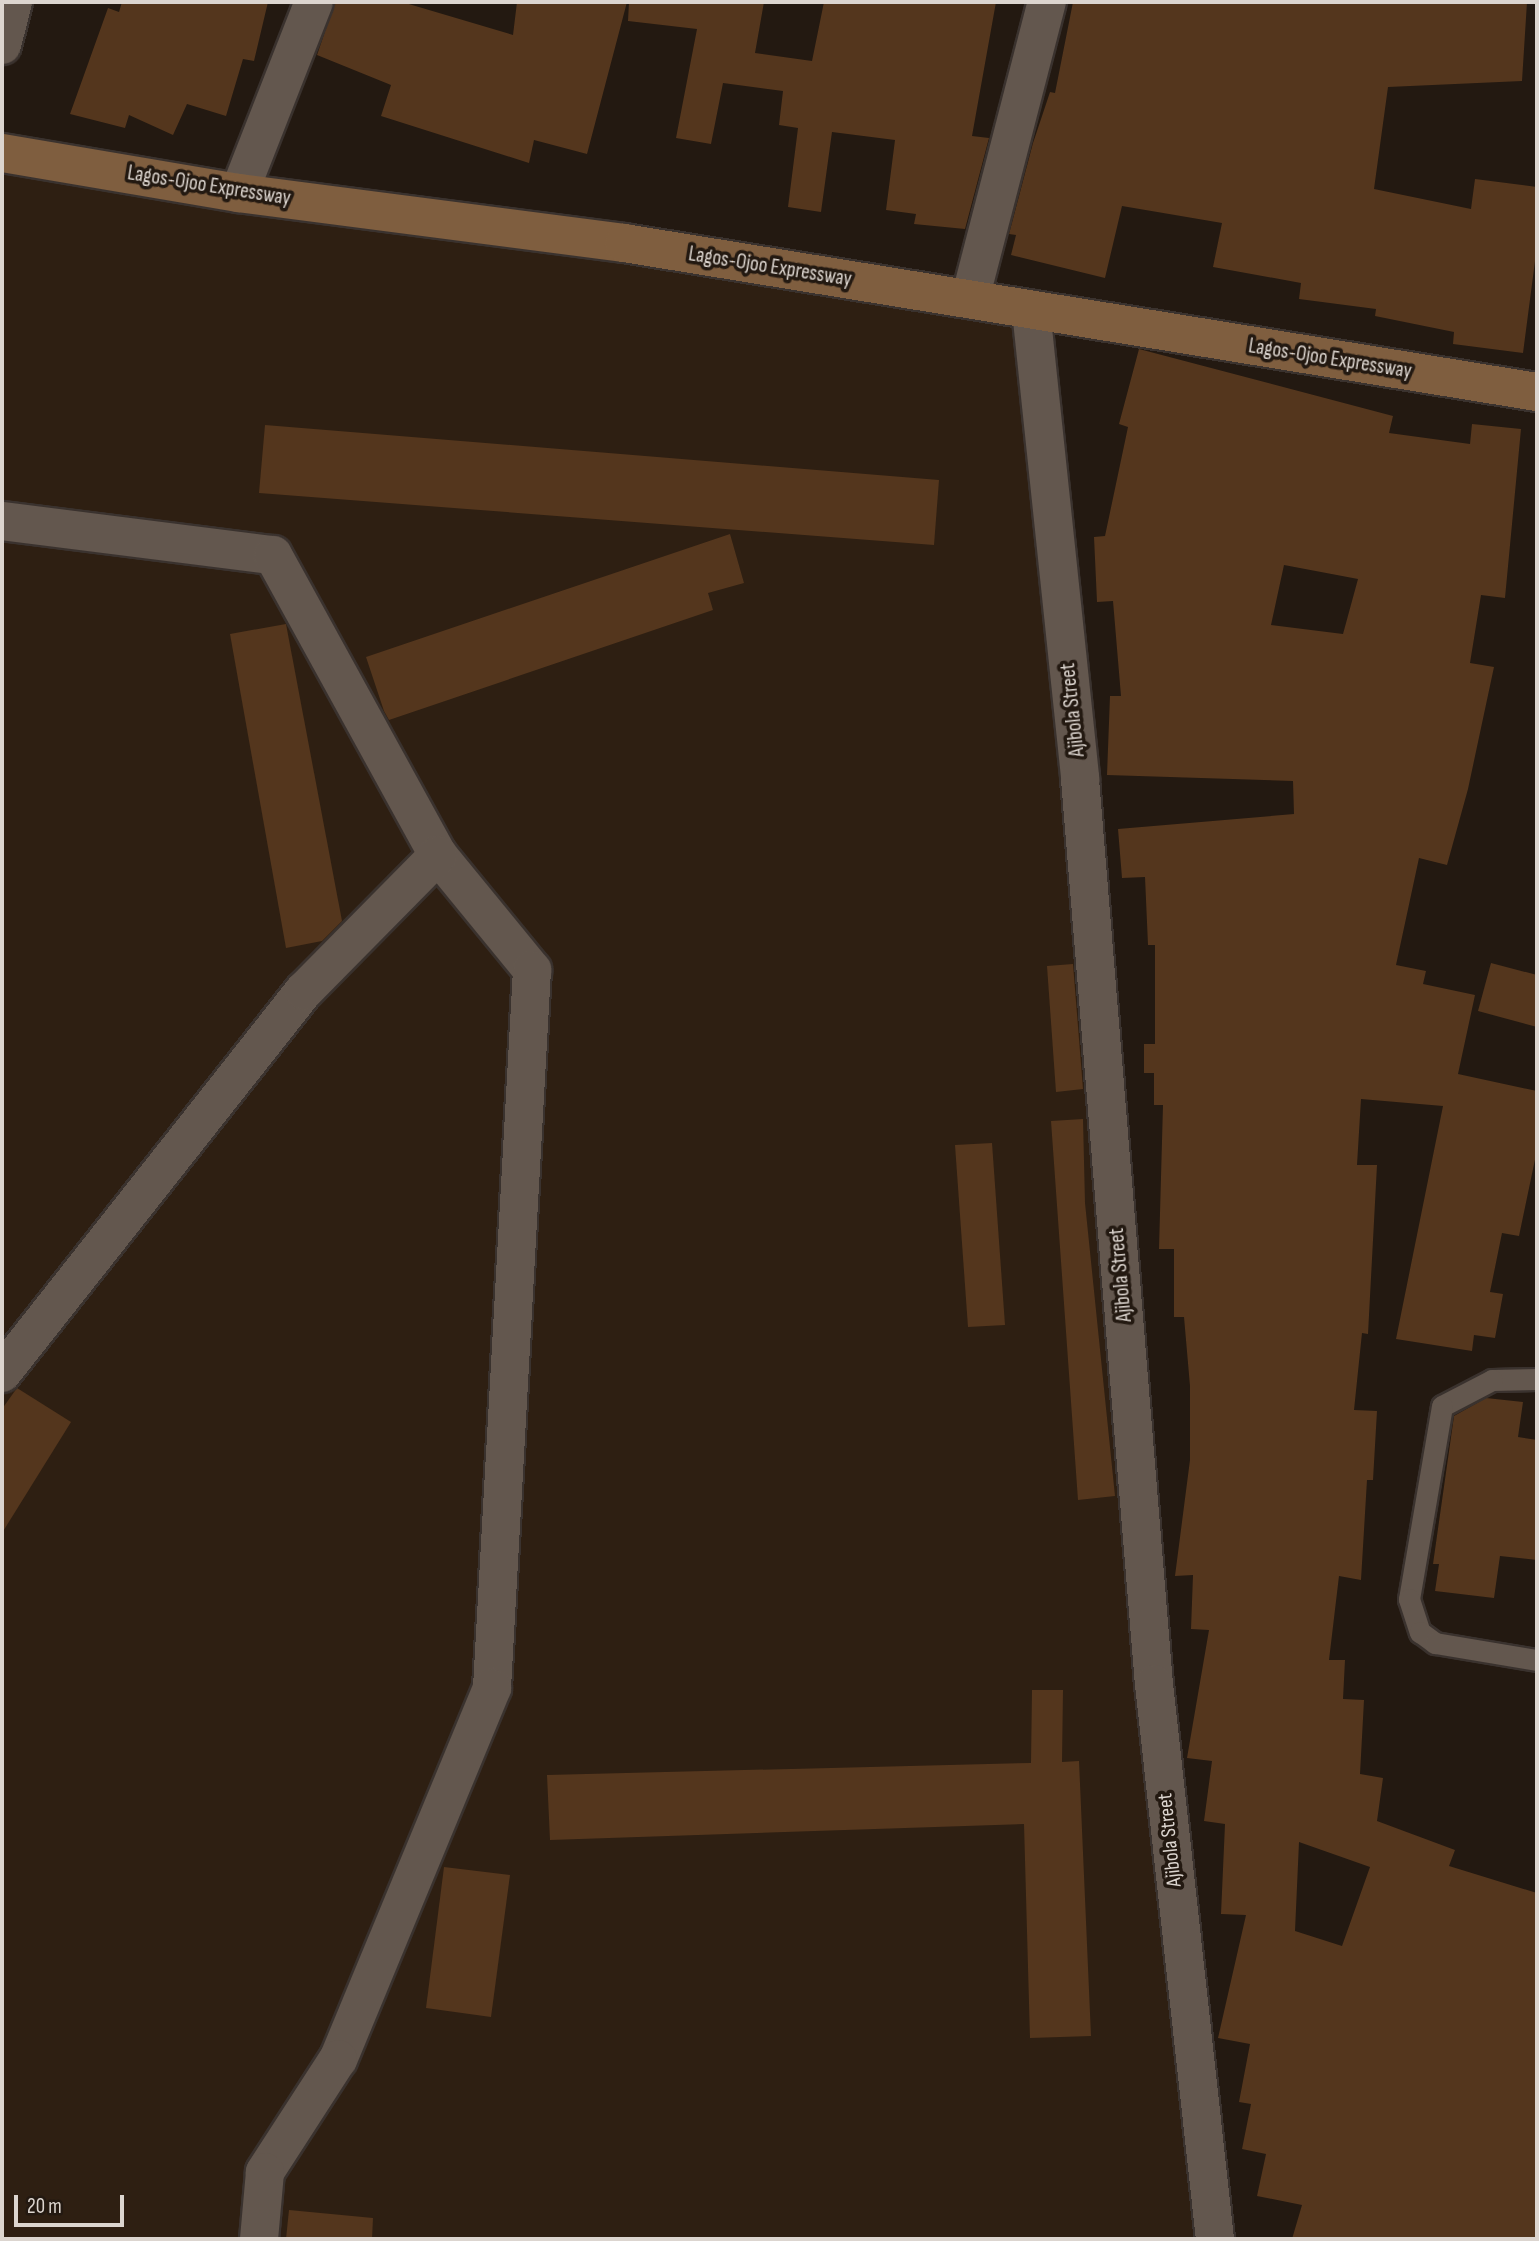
<!DOCTYPE html>
<style>
body{margin:0}
#map{position:relative;width:1539px;height:2241px;overflow:hidden;background:#231911;font-family:"Sofia Sans Condensed",sans-serif}
div>[style]{position:absolute}
.built>*{inset:0;background:#2e1f12}
.building>*{inset:0;background:#54361d}
.roads{filter:drop-shadow(2px 0 #3a322e) drop-shadow(-2px 0 #3a322e) drop-shadow(0 2px #3a322e) drop-shadow(0 -2px #3a322e)}
.lane>*{height:21px;margin:-10.5px;padding:0 10.5px;transform-origin:10.5px;border-radius:10.5px;background:#63574e}
.street>*{height:38px;margin:-19px;padding:0 19px;transform-origin:19px;border-radius:19px;background:#63574e}
.secondary>*{height:38px;margin:-19px;padding:0 19px;transform-origin:19px;border-radius:19px;background:#7f5e3f}
span{translate:-50% -50%;white-space:nowrap;text-align:center;line-height:1.15;-webkit-text-stroke:7px #231911;paint-order:stroke}
.street-label{font-size:21px;color:#dcd5cf}
.frame{position:absolute;inset:0;border:4px solid #dcd5cf;pointer-events:none}
.scale{position:absolute;left:14px;top:2195px;width:110px;height:32px;box-sizing:border-box;border:4px solid #dcd5cf;border-top:0;padding-left:9px;font-size:21px;line-height:24px;white-space:nowrap;color:#dcd5cf;-webkit-text-stroke:5px #231911;paint-order:stroke}
</style>
<div id="map">
<div class="built">
<i style="clip-path:polygon(2px 141px,1031px 310px,1201px 2239px,2px 2239px)"></i>
</div>
<div class="building">
<i style="clip-path:polygon(122px 2px,268px 2px,254px 61px,243px 59px,226px 116px,187px 104px,173px 135px,129px 115px,125px 128px,70px 114px,108px 8px,119px 12px)"></i>
<i style="clip-path:polygon(335px 2px,402px 2px,513px 35px,517px 2px,627px 2px,587px 154px,534px 140px,529px 163px,381px 116px,391px 85px,317px 55px)"></i>
<i style="clip-path:polygon(629px 2px,764px 2px,755px 53px,812px 61px,824px 2px,996px 2px,972px 136px,989px 138px,965px 229px,914px 224px,916px 214px,886px 210px,895px 140px,832px 132px,821px 212px,788px 207px,798px 128px,779px 125px,783px 91px,723px 83px,711px 144px,676px 138px,697px 29px,628px 21px)"></i>
<i style="clip-path:polygon(1073px 2px,1527px 2px,1522px 81px,1388px 87px,1374px 189px,1471px 209px,1475px 179px,1537px 187px,1537px 246px,1523px 353px,1453px 344px,1454px 332px,1375px 316px,1376px 309px,1299px 299px,1301px 283px,1213px 267px,1222px 223px,1122px 206px,1105px 278px,1011px 255px,1016px 235px,1009px 234px,1033px 143px,1050px 92px,1055px 93px)"></i>
<i style="clip-path:polygon(evenodd,1139px 349px,1393px 416px,1389px 433px,1470px 444px,1472px 424px,1521px 429px,1505px 598px,1481px 595px,1470px 663px,1494px 667px,1468px 789px,1447px 865px,1419px 858px,1396px 965px,1426px 971px,1423px 984px,1475px 995px,1458px 1074px,1537px 1091px,1537px 1150px,1519px 1236px,1502px 1233px,1490px 1292px,1503px 1294px,1495px 1338px,1474px 1335px,1472px 1351px,1396px 1339px,1443px 1106px,1361px 1099px,1357px 1165px,1377px 1165px,1368px 1334px,1362px 1333px,1354px 1410px,1377px 1411px,1373px 1480px,1367px 1480px,1361px 1580px,1339px 1576px,1329px 1660px,1345px 1660px,1343px 1699px,1364px 1700px,1360px 1774px,1383px 1778px,1377px 1821px,1455px 1850px,1449px 1866px,1537px 1893px,1537px 2239px,1292px 2239px,1302px 2205px,1257px 2196px,1266px 2154px,1242px 2149px,1251px 2104px,1239px 2102px,1250px 2044px,1218px 2038px,1246px 1915px,1221px 1914px,1225px 1824px,1204px 1821px,1212px 1761px,1187px 1758px,1209px 1630px,1191px 1629px,1193px 1575px,1175px 1576px,1190px 1460px,1190px 1386px,1184px 1317px,1174px 1317px,1174px 1249px,1159px 1249px,1163px 1105px,1154px 1105px,1154px 1073px,1144px 1073px,1144px 1044px,1155px 1044px,1155px 945px,1148px 945px,1145px 877px,1122px 878px,1118px 829px,1294px 814px,1293px 781px,1107px 775px,1110px 696px,1121px 696px,1113px 601px,1097px 602px,1094px 537px,1105px 536px,1128px 427px,1119px 424px,1139px 349px,1284px 565px,1358px 579px,1343px 634px,1271px 625px,1284px 565px,1139px 349px,1299px 1842px,1370px 1867px,1342px 1946px,1295px 1931px,1299px 1842px)"></i>
<i style="clip-path:polygon(265px 425px,939px 480px,934px 545px,259px 493px)"></i>
<i style="clip-path:polygon(730px 534px,744px 583px,708px 593px,713px 610px,389px 720px,384px 711px,366px 657px)"></i>
<i style="clip-path:polygon(286px 624px,342px 921px,322px 941px,286px 948px,230px 634px)"></i>
<i style="clip-path:polygon(1491px 963px,1537px 975px,1537px 1027px,1478px 1011px)"></i>
<i style="clip-path:polygon(1073px 964px,1083px 1089px,1056px 1092px,1047px 966px)"></i>
<i style="clip-path:polygon(1083px 1119px,1085px 1203px,1115px 1496px,1078px 1500px,1051px 1121px)"></i>
<i style="clip-path:polygon(992px 1143px,1005px 1325px,968px 1327px,955px 1145px)"></i>
<i style="clip-path:polygon(17px 1388px,71px 1422px,2px 1533px,2px 1409px)"></i>
<i style="clip-path:polygon(1486px 1398px,1523px 1402px,1518px 1437px,1537px 1440px,1537px 1560px,1500px 1556px,1494px 1598px,1435px 1591px,1439px 1564px,1433px 1564px,1454px 1416px)"></i>
<i style="clip-path:polygon(1032px 1690px,1063px 1690px,1062px 1762px,1079px 1761px,1091px 2036px,1030px 2038px,1024px 1824px,550px 1840px,547px 1775px,1031px 1763px)"></i>
<i style="clip-path:polygon(444px 1867px,510px 1875px,491px 2017px,426px 2008px)"></i>
<i style="clip-path:polygon(289px 2210px,373px 2218px,372px 2239px,286px 2239px)"></i>
</div>
<div class="roads">
<div class="lane">
<i style="left:1537px;top:1379px;width:45px;rotate:178.7deg"></i>
<i style="left:1492px;top:1380px;width:56px;rotate:152.5deg"></i>
<i style="left:1442px;top:1406px;width:196px;rotate:99.7deg"></i>
<i style="left:1409px;top:1599px;width:35px;rotate:72deg"></i>
<i style="left:1420px;top:1632px;width:19px;rotate:36deg"></i>
<i style="left:1435px;top:1643px;width:103px;rotate:9.5deg"></i>
</div>
<div class="street">
<i style="left:2px;top:45px;width:44px;rotate:-75.7deg"></i>
<i style="left:239px;top:193px;width:205px;rotate:-68.6deg"></i>
<i style="left:970px;top:299px;width:307px;rotate:-75.5deg"></i>
<i style="left:1031px;top:310px;width:472px;rotate:84deg"></i>
<i style="left:1080px;top:779px;width:908px;rotate:85.33deg"></i>
<i style="left:1154px;top:1684px;width:558px;rotate:83.73deg"></i>
<i style="left:2px;top:521px;width:273px;rotate:7.2deg"></i>
<i style="left:273px;top:555px;width:342px;rotate:61.2deg"></i>
<i style="left:438px;top:855px;width:149px;rotate:50.7deg"></i>
<i style="left:532px;top:970px;width:719px;rotate:93.19deg"></i>
<i style="left:492px;top:1688px;width:402px;rotate:112.5deg"></i>
<i style="left:338px;top:2059px;width:135px;rotate:122.9deg"></i>
<i style="left:265px;top:2172px;width:67px;rotate:95.1deg"></i>
<i style="left:2px;top:1373px;width:487px;rotate:-51.7deg"></i>
<i style="left:304px;top:991px;width:191px;rotate:-45.4deg"></i>
</div>
<div class="secondary">
<i style="left:2px;top:153px;width:240px;rotate:9.6deg"></i>
<i style="left:239px;top:193px;width:388px;rotate:7.4deg"></i>
<i style="left:624px;top:243px;width:925px;rotate:9.27deg"></i>
</div>
</div>
<div class="street-label">
<span style="left:209px;top:186px;rotate:9deg">Lagos-Ojoo Expressway</span>
<span style="left:770px;top:267px;rotate:9deg">Lagos-Ojoo Expressway</span>
<span style="left:1330px;top:359px;rotate:9deg">Lagos-Ojoo Expressway</span>
<span style="left:1073px;top:710px;rotate:-96deg">Ajibola Street</span>
<span style="left:1121px;top:1275px;rotate:-95deg">Ajibola Street</span>
<span style="left:1170px;top:1840px;rotate:-96deg">Ajibola Street</span>
</div>
<div class="frame"></div>
<div class="scale">20 m</div>
</div>
